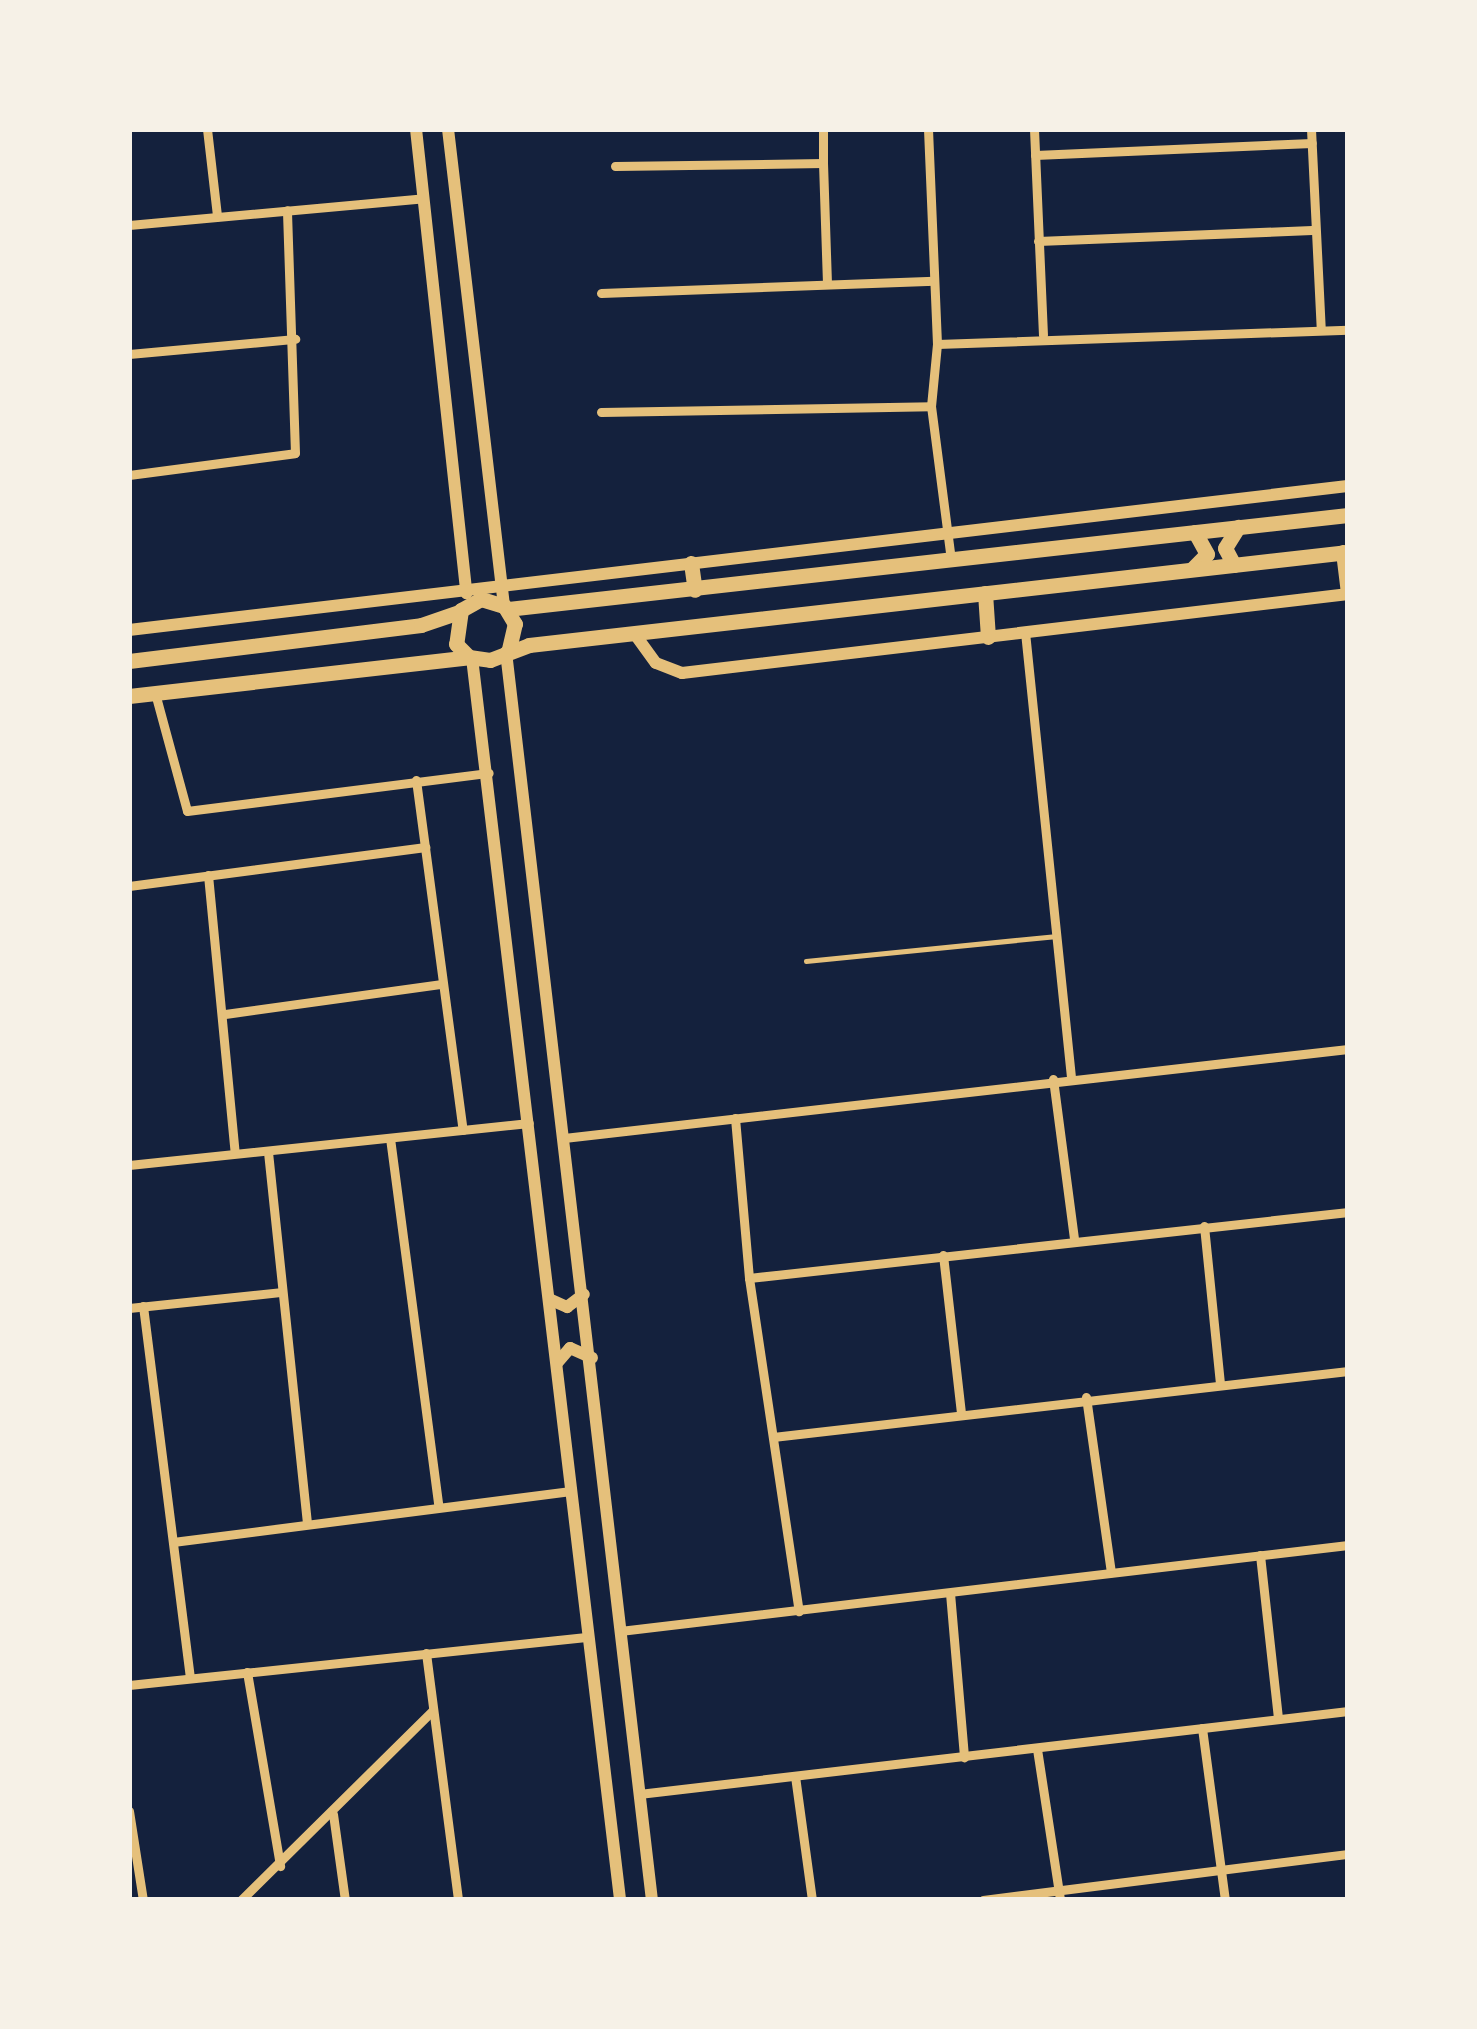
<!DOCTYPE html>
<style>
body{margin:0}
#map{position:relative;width:1477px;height:2029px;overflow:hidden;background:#14213d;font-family:"Roboto Condensed",sans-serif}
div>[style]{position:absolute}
.service>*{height:4.5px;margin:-2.25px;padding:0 2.25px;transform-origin:2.25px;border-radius:2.25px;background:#e5c07b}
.minor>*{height:9px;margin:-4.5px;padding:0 4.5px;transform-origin:4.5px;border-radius:4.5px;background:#e5c07b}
.tertiary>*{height:12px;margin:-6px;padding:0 6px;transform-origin:6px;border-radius:6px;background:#e5c07b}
.primary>*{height:15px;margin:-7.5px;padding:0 7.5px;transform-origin:7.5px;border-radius:7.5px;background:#e5c07b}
span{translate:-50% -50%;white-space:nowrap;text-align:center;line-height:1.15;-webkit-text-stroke:12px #f6f1e7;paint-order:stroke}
.frame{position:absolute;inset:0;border:132px solid #f6f1e7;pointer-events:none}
</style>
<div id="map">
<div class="service">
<i style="left:806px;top:961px;width:252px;rotate:-5.7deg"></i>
</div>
<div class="minor">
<i style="left:207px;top:129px;width:88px;rotate:83.4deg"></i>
<i style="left:928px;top:129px;width:215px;rotate:87.6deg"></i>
<i style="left:937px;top:344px;width:62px;rotate:95.5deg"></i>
<i style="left:931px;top:406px;width:155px;rotate:82.6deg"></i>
<i style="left:1034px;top:129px;width:206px;rotate:87.5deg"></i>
<i style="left:1311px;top:129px;width:201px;rotate:87.2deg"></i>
<i style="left:1035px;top:155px;width:277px;rotate:-2.5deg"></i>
<i style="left:823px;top:163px;width:121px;rotate:88.1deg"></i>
<i style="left:615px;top:166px;width:208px;rotate:-0.8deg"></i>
<i style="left:823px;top:163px;width:34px;rotate:-90deg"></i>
<i style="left:129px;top:225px;width:296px;rotate:-5.2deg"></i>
<i style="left:1038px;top:241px;width:274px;rotate:-2.3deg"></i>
<i style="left:601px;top:293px;width:333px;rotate:-2.1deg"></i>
<i style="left:937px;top:344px;width:411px;rotate:-2deg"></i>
<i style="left:129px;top:354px;width:167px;rotate:-5.2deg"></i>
<i style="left:601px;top:412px;width:330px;rotate:-1deg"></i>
<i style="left:129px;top:475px;width:167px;rotate:-7.5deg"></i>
<i style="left:295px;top:453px;width:243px;rotate:-91.9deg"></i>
<i style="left:1025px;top:632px;width:447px;rotate:84.1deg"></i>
<i style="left:155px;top:693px;width:122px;rotate:74.8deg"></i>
<i style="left:187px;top:811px;width:304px;rotate:-7.2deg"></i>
<i style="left:416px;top:780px;width:353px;rotate:82.4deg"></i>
<i style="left:208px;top:875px;width:279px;rotate:84.5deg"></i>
<i style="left:129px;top:886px;width:299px;rotate:-7.5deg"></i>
<i style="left:225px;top:1014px;width:219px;rotate:-7.9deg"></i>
<i style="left:1053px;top:1079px;width:161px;rotate:82.5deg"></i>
<i style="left:735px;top:1118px;width:161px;rotate:85deg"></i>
<i style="left:749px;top:1278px;width:337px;rotate:81.5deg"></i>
<i style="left:390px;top:1138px;width:369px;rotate:82.5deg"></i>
<i style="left:564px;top:1138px;width:789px;rotate:-6.48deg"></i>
<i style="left:268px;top:1152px;width:372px;rotate:84deg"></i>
<i style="left:129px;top:1165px;width:402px;rotate:-6deg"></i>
<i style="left:1204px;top:1226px;width:159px;rotate:84.2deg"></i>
<i style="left:943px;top:1255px;width:159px;rotate:83.5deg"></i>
<i style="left:749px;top:1278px;width:603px;rotate:-6.29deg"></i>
<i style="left:143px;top:1306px;width:375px;rotate:82.8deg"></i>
<i style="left:129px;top:1308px;width:152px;rotate:-6deg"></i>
<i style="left:1086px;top:1397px;width:177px;rotate:81.9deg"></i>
<i style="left:773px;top:1437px;width:579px;rotate:-6.55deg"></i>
<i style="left:173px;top:1542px;width:401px;rotate:-7.3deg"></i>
<i style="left:1260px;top:1555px;width:165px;rotate:83.7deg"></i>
<i style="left:950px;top:1593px;width:165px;rotate:85.1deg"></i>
<i style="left:620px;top:1631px;width:733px;rotate:-6.74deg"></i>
<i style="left:426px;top:1653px;width:249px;rotate:82.6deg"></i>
<i style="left:247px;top:1672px;width:197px;rotate:80.3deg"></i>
<i style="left:129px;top:1685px;width:462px;rotate:-6deg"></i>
<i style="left:1202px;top:1728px;width:174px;rotate:82.4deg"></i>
<i style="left:1037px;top:1749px;width:153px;rotate:81.3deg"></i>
<i style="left:795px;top:1776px;width:125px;rotate:82.2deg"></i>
<i style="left:639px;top:1794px;width:714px;rotate:-6.68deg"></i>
<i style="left:129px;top:1811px;width:90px;rotate:81.1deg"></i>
<i style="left:333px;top:1814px;width:87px;rotate:82.1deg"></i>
<i style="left:241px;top:1900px;width:270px;rotate:-44.7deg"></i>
<i style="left:983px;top:1900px;width:368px;rotate:-7.2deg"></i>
</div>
<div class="tertiary">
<i style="left:416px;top:129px;width:467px;rotate:83.8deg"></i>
<i style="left:448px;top:129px;width:480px;rotate:83.3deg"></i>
<i style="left:129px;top:630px;width:1227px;rotate:-6.74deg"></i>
<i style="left:634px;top:633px;width:37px;rotate:54deg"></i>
<i style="left:656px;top:663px;width:28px;rotate:21deg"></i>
<i style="left:682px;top:673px;width:671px;rotate:-6.76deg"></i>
<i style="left:506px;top:652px;width:1257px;rotate:83.33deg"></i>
<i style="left:472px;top:658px;width:1251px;rotate:83.2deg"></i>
<i style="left:549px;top:1299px;width:20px;rotate:24deg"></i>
<i style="left:567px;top:1307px;width:21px;rotate:-37deg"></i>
<i style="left:557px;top:1363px;width:20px;rotate:-49deg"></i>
<i style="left:570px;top:1348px;width:24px;rotate:24deg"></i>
</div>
<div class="primary">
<i style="left:1343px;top:552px;width:38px;rotate:83deg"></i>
<i style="left:691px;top:563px;width:27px;rotate:82deg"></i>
<i style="left:1234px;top:565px;width:19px;rotate:-118deg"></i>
<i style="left:1225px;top:548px;width:25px;rotate:-58deg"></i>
<i style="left:1192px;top:569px;width:21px;rotate:-45deg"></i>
<i style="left:1207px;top:554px;width:25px;rotate:-119deg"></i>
<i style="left:985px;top:593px;width:44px;rotate:86.1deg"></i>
<i style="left:507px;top:609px;width:846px;rotate:-6.38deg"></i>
<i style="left:509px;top:649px;width:26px;rotate:-77deg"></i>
<i style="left:515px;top:624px;width:21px;rotate:-121deg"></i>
<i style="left:504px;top:606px;width:24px;rotate:-163deg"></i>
<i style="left:481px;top:599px;width:23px;rotate:151deg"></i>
<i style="left:461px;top:610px;width:34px;rotate:98deg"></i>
<i style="left:456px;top:644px;width:18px;rotate:45deg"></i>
<i style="left:469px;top:657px;width:21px;rotate:8deg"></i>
<i style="left:490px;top:660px;width:42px;rotate:-21deg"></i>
<i style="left:529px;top:645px;width:824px;rotate:-6.48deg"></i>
<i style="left:129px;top:661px;width:294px;rotate:-7deg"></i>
<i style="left:421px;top:625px;width:39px;rotate:-19deg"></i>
<i style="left:129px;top:696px;width:342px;rotate:-6.5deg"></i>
</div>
<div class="frame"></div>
</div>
